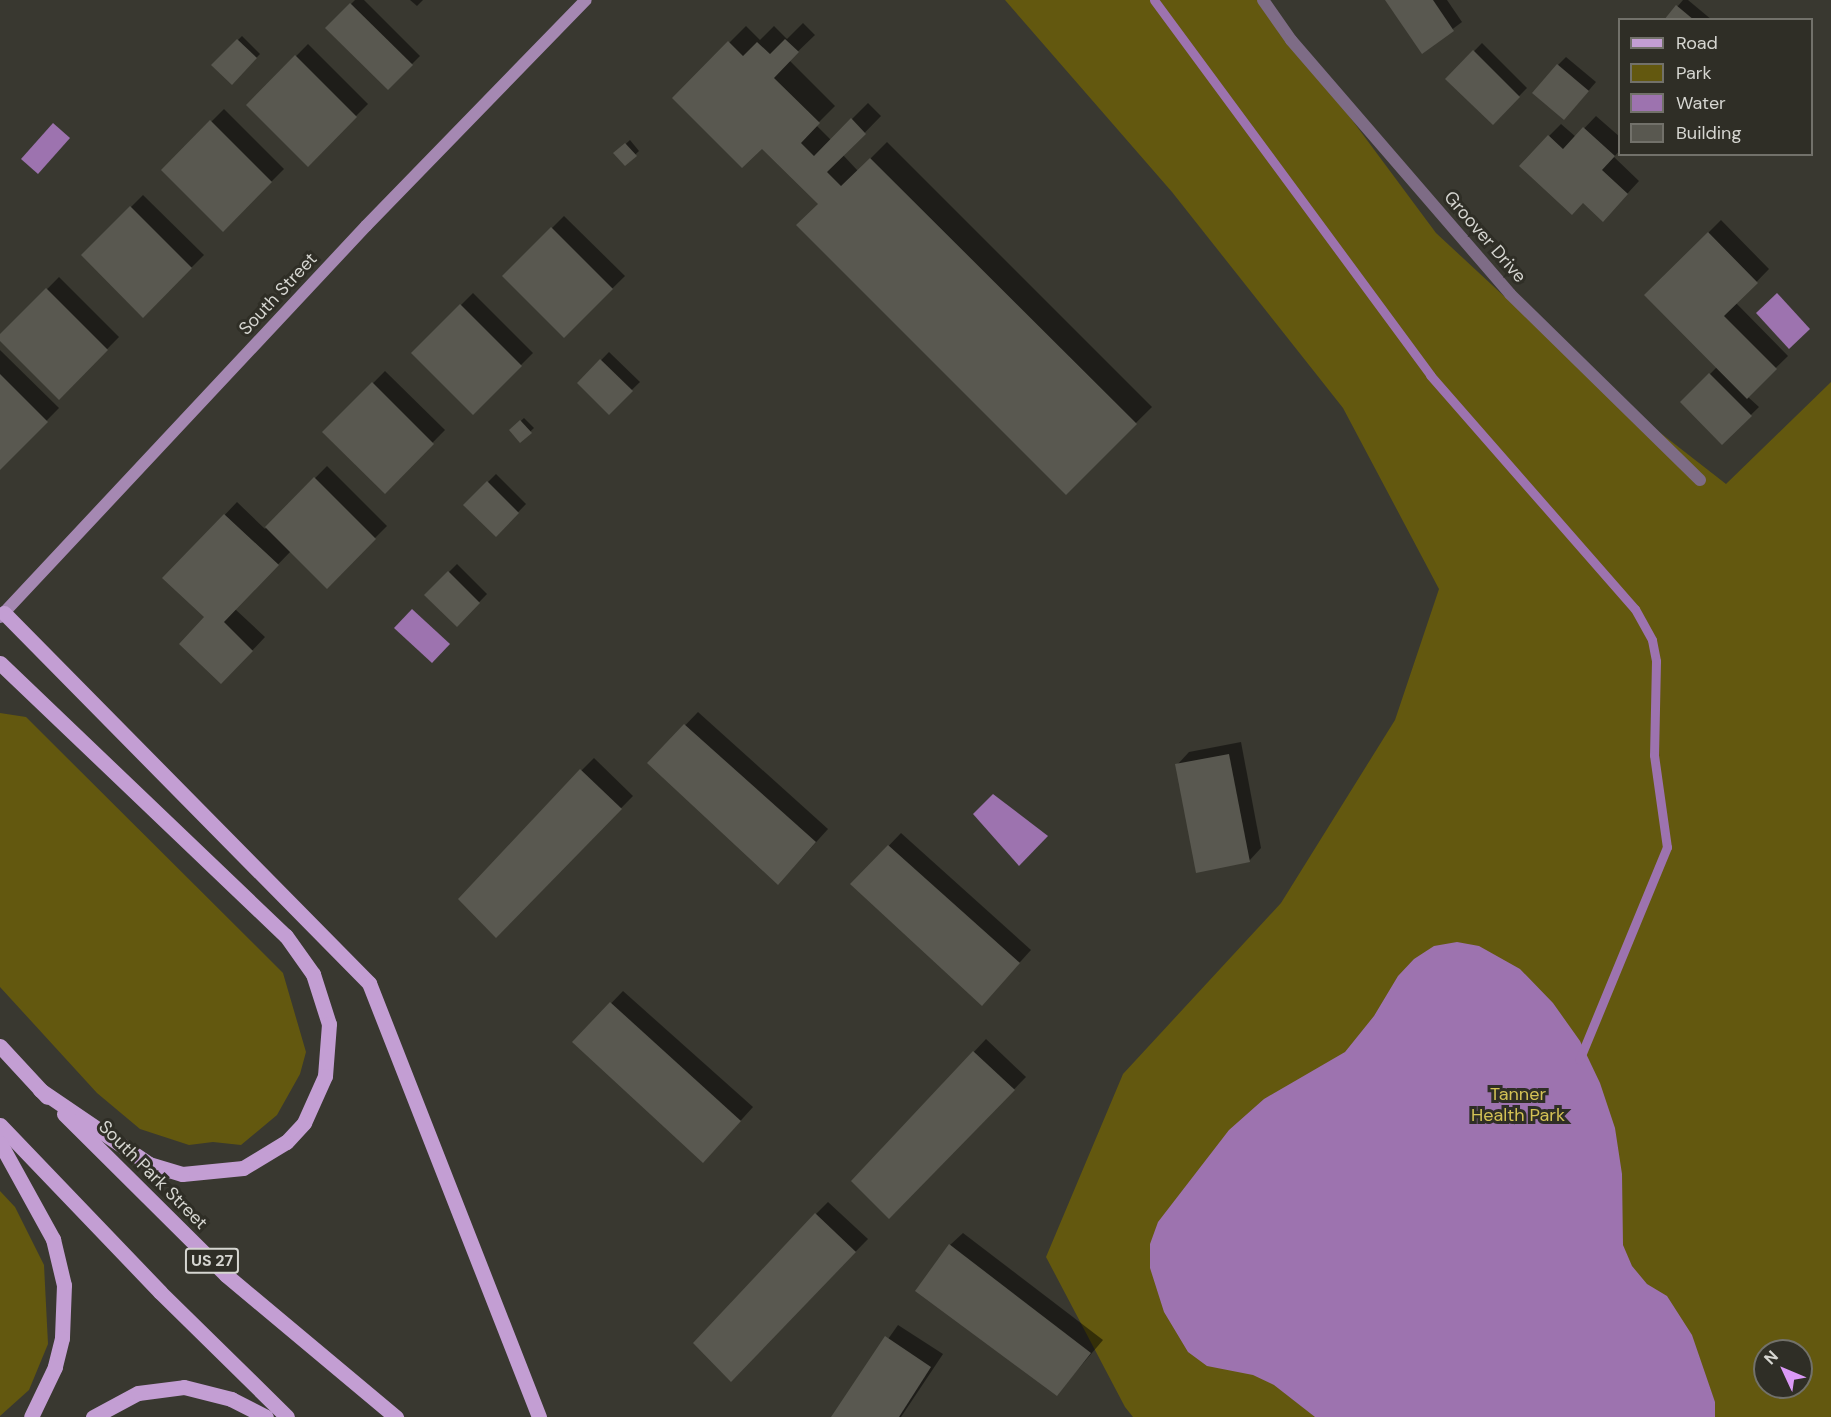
<!DOCTYPE html>
<style>
body{margin:0}
#map{position:relative;width:1831px;height:1417px;overflow:hidden;background:#393830;font-family:"DM Sans",sans-serif}
div>[style]{position:absolute}
.green>*{inset:0;background:#63580f}
.water>*{inset:0;background:#9d73af}
.shadow>*{inset:0;background:#0007}
.stream>*{height:9px;margin:-4.5px;padding:0 4.5px;transform-origin:4.5px;border-radius:4.5px;background:#9d73af}
.building>*{inset:0;background:#595850}
.street>*{height:12px;margin:-6px;padding:0 6px;transform-origin:6px;border-radius:6px;background:#7e6c86}
.secondary>*{height:12px;margin:-6px;padding:0 6px;transform-origin:6px;border-radius:6px;background:#a588b2}
.primary>*{height:15px;margin:-7.5px;padding:0 7.5px;transform-origin:7.5px;border-radius:7.5px;background:#c39ed3}
span{translate:-50% -50%;white-space:nowrap;text-align:center;line-height:1.15;-webkit-text-stroke:6px #2f2e26;paint-order:stroke}
.shield-label span{padding:2px 4px;background:#2f2e26;border:2px solid;border-radius:4px;-webkit-text-stroke-width:0}
.shield-label{font-size:16px;color:#d6d6d1;font-weight:700}
.street-label{font-size:18px;color:#d6d6d1}
.park-label{font-size:18px;color:#d4c255}
.legend{position:absolute;left:1618px;top:18px;width:195px;height:138px;box-sizing:border-box;background:#2f2e26;border:2px solid #72716a;margin:0;padding:8px 10px;list-style:none;font-size:18px;color:#d6d6d1}
.legend li{display:flex;align-items:center;gap:12px;height:30px}
.legend b{width:30px;border:2px solid #72716a}
.north{position:absolute;left:1753px;top:1339px;width:60px;height:60px;box-sizing:border-box;background:#2f2e26;border:2px solid #72716a;border-radius:50%;rotate:314deg;font-size:16px;font-weight:700;line-height:24px;text-align:center;color:#d6d6d1}
.north::after{content:'';display:block;margin:auto;width:21px;height:27px;background:#db99f6;clip-path:polygon(50% 0,100% 100%,50% 72%,0 100%)}
</style>
<div id="map">
<div class="green">
<i style="clip-path:polygon(evenodd,1005px 0,1263px 0,1436px 233px,1604px 389px,1726px 484px,1831px 382px,1831px 1417px,1133px 1417px,1125px 1407px,1046px 1257px,1123px 1074px,1281px 903px,1395px 720px,1439px 589px,1343px 408px,1172px 192px,1005px 0,1765px 1351px,1801px 1351px,1801px 1387px,1765px 1387px,1765px 1351px)"></i>
<i style="clip-path:polygon(0 713px,26px 717px,283px 973px,306px 1052px,300px 1074px,277px 1115px,241px 1145px,213px 1142px,189px 1145px,140px 1129px,97px 1093px,0 987px)"></i>
<i style="clip-path:polygon(0 1191px,15px 1207px,44px 1265px,48px 1344px,29px 1390px,0 1416px)"></i>
</div>
<div class="water">
<i style="clip-path:polygon(53px 123px,70px 138px,38px 174px,21px 159px)"></i>
<i style="clip-path:polygon(1777px 293px,1810px 329px,1789px 349px,1756px 313px)"></i>
<i style="clip-path:polygon(412px 609px,450px 644px,432px 663px,394px 628px)"></i>
<i style="clip-path:polygon(993px 794px,1048px 836px,1019px 866px,973px 814px)"></i>
<i style="clip-path:polygon(1457px 942px,1479px 946px,1520px 969px,1553px 1003px,1580px 1041px,1600px 1083px,1615px 1128px,1622px 1174px,1623px 1245px,1632px 1266px,1647px 1284px,1667px 1296px,1692px 1335px,1715px 1402px,1715px 1417px,1315px 1417px,1274px 1385px,1253px 1375px,1207px 1366px,1188px 1352px,1164px 1312px,1150px 1268px,1150px 1244px,1158px 1222px,1229px 1130px,1264px 1099px,1345px 1052px,1374px 1016px,1398px 976px,1414px 959px,1434px 946px)"></i>
</div>
<div class="shadow">
<i style="clip-path:polygon(355px 0,364px 0,420px 56px,388px 88px,327px 28px)"></i>
<i style="clip-path:polygon(410px 0,423px 0,417px 6px)"></i>
<i style="clip-path:polygon(1387px 0,1447px 0,1462px 22px,1422px 52px)"></i>
<i style="clip-path:polygon(1683px 0,1688px 0,1712px 20px,1666px 20px)"></i>
<i style="clip-path:polygon(803px 23px,815px 35px,789px 60px,835px 106px,816px 125px,831px 140px,868px 103px,881px 116px,843px 155px,858px 171px,887px 142px,1152px 407px,1066px 492px,820px 204px,762px 147px,674px 98px,746px 26px,760px 40px,774px 26px,787px 39px)"></i>
<i style="clip-path:polygon(242px 36px,260px 54px,232px 83px,213px 65px)"></i>
<i style="clip-path:polygon(1482px 43px,1527px 88px,1493px 123px,1447px 79px)"></i>
<i style="clip-path:polygon(308px 44px,368px 104px,308px 164px,248px 105px)"></i>
<i style="clip-path:polygon(1566px 57px,1596px 82px,1572px 110px,1558px 65px)"></i>
<i style="clip-path:polygon(224px 109px,284px 169px,223px 230px,163px 170px)"></i>
<i style="clip-path:polygon(1596px 116px,1620px 137px,1620px 150px,1614px 157px,1639px 181px,1615px 207px,1549px 136px,1561px 124px,1576px 137px)"></i>
<i style="clip-path:polygon(630px 140px,639px 151px,625px 164px,615px 154px)"></i>
<i style="clip-path:polygon(143px 195px,204px 255px,143px 316px,83px 255px)"></i>
<i style="clip-path:polygon(564px 216px,625px 276px,564px 336px,504px 276px)"></i>
<i style="clip-path:polygon(1721px 220px,1769px 269px,1736px 303px,1788px 356px,1747px 396px,1759px 407px,1722px 443px,1682px 402px,1717px 367px,1646px 295px)"></i>
<i style="clip-path:polygon(59px 277px,119px 337px,59px 398px,0 337px)"></i>
<i style="clip-path:polygon(473px 293px,533px 353px,473px 413px,413px 353px)"></i>
<i style="clip-path:polygon(0 350px,59px 408px,0 468px)"></i>
<i style="clip-path:polygon(609px 352px,640px 382px,609px 412px,579px 383px)"></i>
<i style="clip-path:polygon(385px 371px,445px 430px,385px 491px,325px 432px)"></i>
<i style="clip-path:polygon(524px 418px,534px 428px,520px 441px,511px 430px)"></i>
<i style="clip-path:polygon(327px 466px,387px 526px,327px 586px,291px 551px,235px 609px,265px 637px,234px 670px,206px 617px,165px 578px,237px 502px,265px 529px)"></i>
<i style="clip-path:polygon(496px 474px,526px 504px,496px 535px,465px 505px)"></i>
<i style="clip-path:polygon(457px 564px,487px 594px,457px 625px,426px 595px)"></i>
<i style="clip-path:polygon(698px 712px,828px 829px,790px 871px,649px 763px)"></i>
<i style="clip-path:polygon(1241px 742px,1261px 848px,1249px 861px,1177px 765px,1189px 752px)"></i>
<i style="clip-path:polygon(594px 758px,633px 796px,496px 936px,581px 771px)"></i>
<i style="clip-path:polygon(901px 833px,1031px 950px,994px 991px,852px 884px)"></i>
<i style="clip-path:polygon(623px 991px,753px 1107px,715px 1149px,574px 1042px)"></i>
<i style="clip-path:polygon(986px 1039px,1026px 1077px,890px 1217px,853px 1181px)"></i>
<i style="clip-path:polygon(828px 1202px,868px 1239px,731px 1379px,816px 1214px)"></i>
<i style="clip-path:polygon(963px 1233px,1103px 1340px,1057px 1394px,950px 1245px)"></i>
<i style="clip-path:polygon(898px 1325px,943px 1354px,901px 1417px,833px 1417px)"></i>
</div>
<div class="stream">
<i style="left:1154px;top:0;width:466px;rotate:53.6deg"></i>
<i style="left:1430px;top:375px;width:311px;rotate:48.8deg"></i>
<i style="left:1635px;top:609px;width:35px;rotate:61deg"></i>
<i style="left:1652px;top:640px;width:21px;rotate:79deg"></i>
<i style="left:1656px;top:661px;width:94px;rotate:91.2deg"></i>
<i style="left:1654px;top:755px;width:93px;rotate:82deg"></i>
<i style="left:1667px;top:847px;width:230px;rotate:112.4deg"></i>
</div>
<div class="building">
<i style="clip-path:polygon(1385px 0,1433px 0,1454px 31px,1422px 54px)"></i>
<i style="clip-path:polygon(350px 3px,413px 65px,388px 90px,325px 28px)"></i>
<i style="clip-path:polygon(1676px 5px,1694px 20px,1664px 20px)"></i>
<i style="clip-path:polygon(237px 39px,257px 58px,232px 85px,211px 65px)"></i>
<i style="clip-path:polygon(785px 39px,799px 52px,774px 78px,820px 123px,801px 143px,814px 156px,851px 118px,866px 134px,827px 172px,841px 186px,870px 158px,1137px 424px,1066px 495px,796px 225px,818px 204px,762px 149px,742px 168px,672px 98px,728px 41px,743px 56px,757px 42px,770px 54px)"></i>
<i style="clip-path:polygon(1473px 50px,1520px 97px,1493px 125px,1445px 79px)"></i>
<i style="clip-path:polygon(295px 55px,357px 117px,308px 167px,246px 105px)"></i>
<i style="clip-path:polygon(1557px 64px,1589px 91px,1564px 120px,1532px 93px)"></i>
<i style="clip-path:polygon(210px 120px,272px 182px,223px 232px,161px 170px)"></i>
<i style="clip-path:polygon(1583px 127px,1615px 156px,1602px 170px,1628px 194px,1603px 222px,1583px 203px,1572px 215px,1519px 166px,1548px 135px,1563px 149px)"></i>
<i style="clip-path:polygon(625px 143px,637px 156px,625px 166px,613px 153px)"></i>
<i style="clip-path:polygon(130px 206px,192px 268px,143px 318px,81px 255px)"></i>
<i style="clip-path:polygon(551px 227px,613px 289px,564px 338px,502px 276px)"></i>
<i style="clip-path:polygon(1708px 232px,1758px 283px,1724px 316px,1777px 369px,1747px 399px,1644px 295px)"></i>
<i style="clip-path:polygon(46px 288px,108px 350px,59px 400px,0 341px,0 334px)"></i>
<i style="clip-path:polygon(460px 304px,522px 366px,473px 415px,411px 353px)"></i>
<i style="clip-path:polygon(600px 359px,633px 391px,609px 415px,577px 383px)"></i>
<i style="clip-path:polygon(1709px 373px,1752px 416px,1722px 445px,1680px 402px)"></i>
<i style="clip-path:polygon(0 374px,48px 422px,0 470px)"></i>
<i style="clip-path:polygon(372px 382px,434px 444px,385px 494px,322px 432px)"></i>
<i style="clip-path:polygon(520px 420px,532px 433px,520px 443px,509px 430px)"></i>
<i style="clip-path:polygon(314px 477px,376px 539px,327px 589px,265px 527px)"></i>
<i style="clip-path:polygon(487px 481px,519px 513px,496px 537px,463px 505px)"></i>
<i style="clip-path:polygon(224px 514px,279px 565px,224px 622px,253px 651px,221px 684px,179px 644px,204px 617px,162px 578px)"></i>
<i style="clip-path:polygon(448px 571px,480px 603px,457px 627px,424px 595px)"></i>
<i style="clip-path:polygon(684px 724px,816px 842px,778px 885px,647px 763px)"></i>
<i style="clip-path:polygon(1229px 754px,1250px 862px,1196px 873px,1175px 764px)"></i>
<i style="clip-path:polygon(580px 769px,622px 809px,496px 938px,458px 899px)"></i>
<i style="clip-path:polygon(888px 845px,1020px 963px,982px 1006px,850px 884px)"></i>
<i style="clip-path:polygon(610px 1002px,741px 1121px,703px 1163px,572px 1042px)"></i>
<i style="clip-path:polygon(973px 1051px,1015px 1090px,889px 1219px,851px 1181px)"></i>
<i style="clip-path:polygon(815px 1213px,856px 1252px,731px 1382px,693px 1343px)"></i>
<i style="clip-path:polygon(949px 1244px,1091px 1353px,1057px 1396px,915px 1291px)"></i>
<i style="clip-path:polygon(885px 1336px,931px 1367px,899px 1417px,831px 1417px)"></i>
</div>
<div class="street">
<i style="left:1263px;top:0;width:49px;rotate:55deg"></i>
<i style="left:1291px;top:40px;width:335px;rotate:49.2deg"></i>
<i style="left:1510px;top:294px;width:266px;rotate:44.4deg"></i>
</div>
<div class="secondary">
<i style="left:0;top:617px;width:536px;rotate:-46.89deg"></i>
<i style="left:366px;top:226px;width:315px;rotate:-45.8deg"></i>
</div>
<div class="primary">
<i style="left:4px;top:613px;width:520px;rotate:45.39deg"></i>
<i style="left:369px;top:983px;width:466px;rotate:68.6deg"></i>
<i style="left:0;top:663px;width:395px;rotate:43.7deg"></i>
<i style="left:286px;top:936px;width:47px;rotate:54.6deg"></i>
<i style="left:313px;top:974px;width:52px;rotate:72.3deg"></i>
<i style="left:329px;top:1024px;width:52px;rotate:94.4deg"></i>
<i style="left:325px;top:1076px;width:51px;rotate:114.1deg"></i>
<i style="left:304px;top:1123px;width:26px;rotate:133deg"></i>
<i style="left:286px;top:1142px;width:50px;rotate:148.8deg"></i>
<i style="left:243px;top:1168px;width:61px;rotate:174.4deg"></i>
<i style="left:182px;top:1174px;width:34px;rotate:-163deg"></i>
<i style="left:149px;top:1164px;width:132px;rotate:-145.8deg"></i>
<i style="left:0;top:1046px;width:69px;rotate:47.3deg"></i>
<i style="left:64px;top:1114px;width:228px;rotate:44.8deg"></i>
<i style="left:226px;top:1275px;width:222px;rotate:39.9deg"></i>
<i style="left:0;top:1125px;width:231px;rotate:46.2deg"></i>
<i style="left:160px;top:1292px;width:178px;rotate:44.5deg"></i>
<i style="left:0;top:1143px;width:110px;rotate:61.1deg"></i>
<i style="left:53px;top:1239px;width:47px;rotate:76.6deg"></i>
<i style="left:64px;top:1285px;width:53px;rotate:92.2deg"></i>
<i style="left:62px;top:1338px;width:30px;rotate:104deg"></i>
<i style="left:55px;top:1367px;width:55px;rotate:115.6deg"></i>
<i style="left:93px;top:1417px;width:51px;rotate:-28.1deg"></i>
<i style="left:138px;top:1393px;width:46px;rotate:-7.4deg"></i>
<i style="left:184px;top:1387px;width:49px;rotate:14.3deg"></i>
<i style="left:231px;top:1399px;width:39px;rotate:27deg"></i>
</div>
<div class="shield-label">
<span style="left:212px;top:1261px">US 27</span>
</div>
<div class="street-label">
<span style="left:1485px;top:237px;rotate:49deg">Groover Drive</span>
<span style="left:278px;top:294px;rotate:-47deg">South Street</span>
<span style="left:153px;top:1175px;rotate:45deg">South Park Street</span>
</div>
<div class="park-label">
<span style="left:1518px;top:1105px">Tanner<br>Health Park</span>
</div>
<ul class="legend">
<li><b style="height:8px;background:#c39ed3"></b>Road</li>
<li><b style="height:16px;background:#63580f"></b>Park</li>
<li><b style="height:16px;background:#9d73af"></b>Water</li>
<li><b style="height:16px;background:#595850"></b>Building</li>
</ul>
<div class="north">N</div>
</div>
